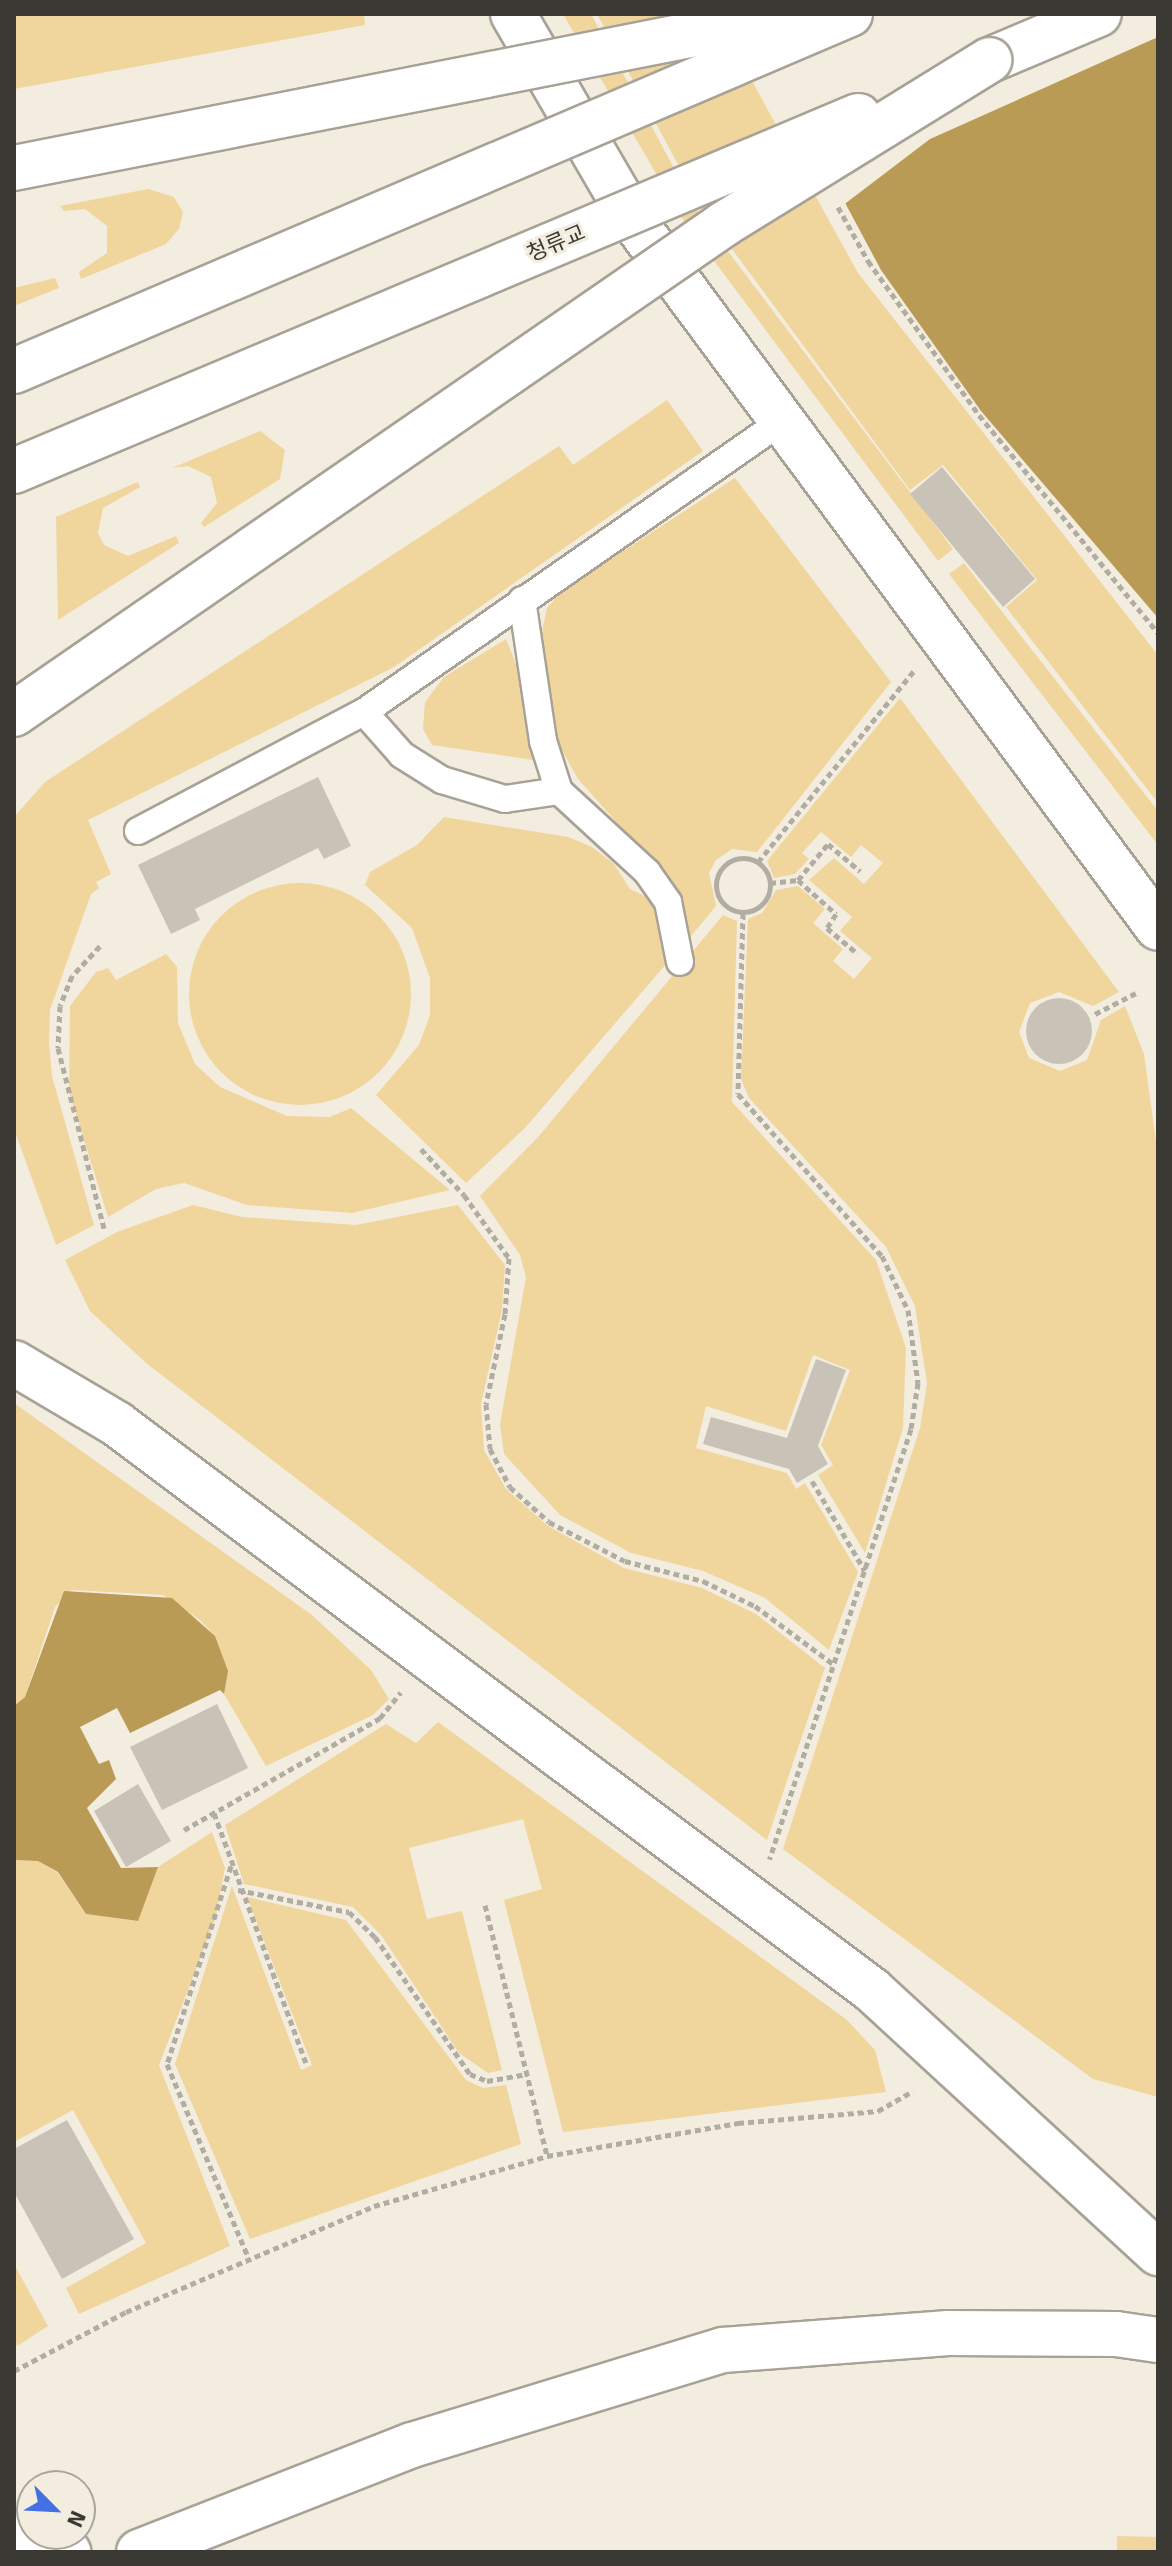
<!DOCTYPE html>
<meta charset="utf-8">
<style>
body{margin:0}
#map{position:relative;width:1172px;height:2566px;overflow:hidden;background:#f3ede0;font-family:Signika,"Noto Sans KR",sans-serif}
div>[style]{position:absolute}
.green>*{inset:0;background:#f0d59d}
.round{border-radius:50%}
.water>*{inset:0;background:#ba9b55}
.pier>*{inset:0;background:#f3ede0}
.building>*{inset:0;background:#c8c3b6}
.path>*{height:5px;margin-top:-2.5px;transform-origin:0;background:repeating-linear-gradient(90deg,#b2ada3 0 6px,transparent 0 10px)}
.path>.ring{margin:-2.5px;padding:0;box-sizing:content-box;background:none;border:5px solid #b2ada3;border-radius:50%}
.roads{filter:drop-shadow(2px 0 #a8a296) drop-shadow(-2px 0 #a8a296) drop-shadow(0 2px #a8a296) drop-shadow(0 -2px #a8a296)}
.lane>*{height:26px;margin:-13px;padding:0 13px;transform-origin:13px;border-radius:13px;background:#fff}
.secondary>*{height:44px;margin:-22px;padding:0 22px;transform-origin:22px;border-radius:22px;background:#fff}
.primary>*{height:44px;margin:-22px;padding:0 22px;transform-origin:22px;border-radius:22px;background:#fff}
.bridges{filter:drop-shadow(2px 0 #a8a296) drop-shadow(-2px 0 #a8a296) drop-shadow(0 2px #a8a296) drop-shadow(0 -2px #a8a296)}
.primary-bridge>*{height:44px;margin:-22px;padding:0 22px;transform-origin:22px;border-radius:22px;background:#fff}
span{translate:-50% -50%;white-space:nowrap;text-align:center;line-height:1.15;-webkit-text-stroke:6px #f3ede0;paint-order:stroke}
.street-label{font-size:22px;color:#3b3934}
.frame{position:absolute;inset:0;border:16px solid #3b3934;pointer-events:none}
.north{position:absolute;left:16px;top:2470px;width:80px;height:80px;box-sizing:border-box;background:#f3ede0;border:2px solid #a9a59b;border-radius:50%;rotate:114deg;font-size:22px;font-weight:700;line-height:32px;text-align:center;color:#3b3934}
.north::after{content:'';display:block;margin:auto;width:28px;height:36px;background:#4570e2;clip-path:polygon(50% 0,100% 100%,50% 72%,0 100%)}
</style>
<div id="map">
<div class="green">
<i style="clip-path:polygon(14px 14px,364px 14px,365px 25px,14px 89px)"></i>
<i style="clip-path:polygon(563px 14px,591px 14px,696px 209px,953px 549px,938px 561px,682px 218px)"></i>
<i style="clip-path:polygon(597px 14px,715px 14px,858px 273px,1158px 655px,1158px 803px,1006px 607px,1037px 580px,943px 465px,910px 490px,701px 207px)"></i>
<i style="clip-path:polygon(148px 189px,174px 197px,183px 212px,179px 229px,166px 244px,81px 279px,79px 272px,107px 253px,107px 226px,85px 209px,64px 211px,60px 206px)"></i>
<i style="clip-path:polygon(55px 278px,59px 288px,14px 306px,14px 288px)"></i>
<i style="clip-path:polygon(667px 400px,703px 451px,394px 667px,88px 820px,111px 874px,96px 882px,99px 888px,91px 894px,50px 1010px,49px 1043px,52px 1076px,94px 1225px,56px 1245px,14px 1129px,14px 817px,45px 782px,559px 446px,573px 465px)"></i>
<i style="clip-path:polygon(260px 431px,285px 450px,280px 479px,204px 527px,201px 523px,217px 503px,211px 477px,188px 466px,172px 468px)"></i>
<i style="clip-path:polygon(735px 478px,891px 682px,757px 852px,732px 849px,716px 860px,709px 873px,716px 906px,687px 941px,671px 883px,578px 779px,557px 741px,539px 645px,547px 608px,562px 591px)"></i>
<i style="clip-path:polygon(138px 482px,140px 487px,103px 508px,98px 533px,104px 545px,128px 556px,176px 536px,179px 543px,58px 620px,56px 517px)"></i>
<i style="clip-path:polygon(964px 563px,1158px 811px,1158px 845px,949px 574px)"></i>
<i style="clip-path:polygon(506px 639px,521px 676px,533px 760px,432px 745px,423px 729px,425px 702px,444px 677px)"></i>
<i style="clip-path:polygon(900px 698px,1119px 992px,1093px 1006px,1059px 992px,1030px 1003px,1019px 1032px,1029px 1058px,1060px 1071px,1087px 1060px,1101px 1020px,1125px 1006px,1144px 1054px,1158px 1156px,1158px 2097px,1093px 2079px,783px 1849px,920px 1428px,927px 1383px,915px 1306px,886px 1247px,749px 1098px,741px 1079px,748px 919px,762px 913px,776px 890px,798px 886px,825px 909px,813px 923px,843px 949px,833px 961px,854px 979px,872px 958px,840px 931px,852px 917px,809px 880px,834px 858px,864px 884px,883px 863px,861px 845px,851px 857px,821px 832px,802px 853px,809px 859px,795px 874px,774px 878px,767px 861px)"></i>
<i style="clip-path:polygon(444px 817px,568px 837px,592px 847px,614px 864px,630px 889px,653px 900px,664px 925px,667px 963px,525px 1128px,466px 1183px,376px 1095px,419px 1045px,430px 1015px,430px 978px,412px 928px,365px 885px,370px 872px,417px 845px)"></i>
<i class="round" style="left:189px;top:883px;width:222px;height:222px"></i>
<i style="clip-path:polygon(723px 915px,737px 921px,732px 1102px,876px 1260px,906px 1348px,903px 1428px,865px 1553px,818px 1475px,833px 1465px,821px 1445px,850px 1370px,813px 1355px,786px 1431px,706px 1406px,696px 1448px,787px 1473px,796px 1489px,805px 1483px,858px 1572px,829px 1650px,765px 1598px,703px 1571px,631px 1553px,560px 1515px,504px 1454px,500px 1424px,526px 1277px,520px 1255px,480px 1196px,539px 1136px)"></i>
<i style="clip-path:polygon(166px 954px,177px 967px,178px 1023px,195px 1064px,220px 1087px,287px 1116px,330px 1117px,351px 1108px,450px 1190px,352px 1213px,247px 1205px,184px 1183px,156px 1189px,108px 1217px,69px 1092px,70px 1006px,96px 972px,108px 968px,116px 980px)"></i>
<i style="clip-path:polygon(193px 1205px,242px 1217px,356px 1225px,458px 1205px,505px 1265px,502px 1310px,481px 1404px,484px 1450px,506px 1489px,548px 1526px,624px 1568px,702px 1588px,756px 1614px,825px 1668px,767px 1840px,146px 1363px,90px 1311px,65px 1260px,117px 1232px)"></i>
<i style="clip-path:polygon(14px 1403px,312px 1615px,371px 1670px,389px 1699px,373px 1715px,266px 1766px,224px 1694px,215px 1636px,200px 1620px,163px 1595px,72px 1590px,55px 1607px,25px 1697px,14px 1706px)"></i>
<i style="clip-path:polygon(438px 1722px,847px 2020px,875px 2050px,886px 2092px,563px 2132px,504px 1900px,542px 1889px,523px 1819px,409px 1848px,427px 1919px,462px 1911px,502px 2070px,488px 2073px,459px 2053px,381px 1935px,353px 1907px,244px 1884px,225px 1825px,386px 1724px,416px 1743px)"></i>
<i style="clip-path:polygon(212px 1832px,225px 1868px,215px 1920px,159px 2065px,230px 2246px,79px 2314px,66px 2288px,146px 2243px,73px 2110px,14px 2142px,14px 1860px,38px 1861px,58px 1873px,86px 1914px,137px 1921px,158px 1867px)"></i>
<i style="clip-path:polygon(232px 1886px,301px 2070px,312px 2065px,247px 1897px,346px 1920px,466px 2080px,483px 2088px,506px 2085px,521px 2144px,250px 2239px,175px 2064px)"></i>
<i style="clip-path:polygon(14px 2264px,48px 2326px,17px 2346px,14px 2335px)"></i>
<i style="clip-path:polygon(1117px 2536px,1158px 2537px,1158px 2552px,1117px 2552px)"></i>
</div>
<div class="water">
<i style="clip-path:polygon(744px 14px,1158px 14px,1158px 618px,981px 411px,881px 270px)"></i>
<i style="clip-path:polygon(64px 1591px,172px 1598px,215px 1636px,228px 1671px,224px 1694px,220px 1690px,130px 1733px,117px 1708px,80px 1727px,99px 1764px,109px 1760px,116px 1779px,87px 1808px,121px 1868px,158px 1867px,138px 1921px,86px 1914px,58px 1872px,38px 1861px,14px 1860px,14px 1706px,25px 1697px)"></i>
</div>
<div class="pier">
<i style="clip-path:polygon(740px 14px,1158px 14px,1158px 37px,930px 139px,842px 206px)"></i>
</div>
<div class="building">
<i style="clip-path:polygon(942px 467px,1035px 579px,1003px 607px,910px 494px)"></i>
<i style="clip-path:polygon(318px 777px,351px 846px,324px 859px,318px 848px,195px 909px,200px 920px,171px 934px,138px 865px)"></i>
<i class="round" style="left:1026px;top:998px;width:66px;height:66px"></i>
<i style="clip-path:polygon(816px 1359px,846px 1370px,818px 1446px,828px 1464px,797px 1483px,789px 1469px,703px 1444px,711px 1417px,787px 1438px)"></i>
<i style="clip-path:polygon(217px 1704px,248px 1768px,162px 1810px,130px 1747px)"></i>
<i style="clip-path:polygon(138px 1784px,171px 1841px,126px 1867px,94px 1811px)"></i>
<i style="clip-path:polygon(67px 2120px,134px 2239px,62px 2279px,14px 2192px,14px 2149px)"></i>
</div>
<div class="path">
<i style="left:838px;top:207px;width:62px;rotate:60.9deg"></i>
<i style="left:868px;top:261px;width:190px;rotate:54.2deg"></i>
<i style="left:979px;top:415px;width:282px;rotate:50.6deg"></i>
<i class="ring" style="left:716px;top:858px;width:49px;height:49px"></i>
<i style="left:758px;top:862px;width:247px;rotate:-50.8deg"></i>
<i style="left:798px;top:880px;width:47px;rotate:-50.2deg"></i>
<i style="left:828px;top:844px;width:42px;rotate:40.2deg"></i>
<i style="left:770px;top:883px;width:28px;rotate:-6deg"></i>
<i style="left:798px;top:880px;width:51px;rotate:41.8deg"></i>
<i style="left:836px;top:914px;width:17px;rotate:123deg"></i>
<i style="left:827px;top:928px;width:40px;rotate:40deg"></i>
<i style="left:743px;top:913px;width:181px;rotate:91.6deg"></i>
<i style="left:738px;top:1094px;width:217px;rotate:48.4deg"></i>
<i style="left:882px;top:1256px;width:60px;rotate:64.3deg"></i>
<i style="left:908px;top:1310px;width:74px;rotate:82.2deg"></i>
<i style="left:918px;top:1383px;width:47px;rotate:98.7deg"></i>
<i style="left:911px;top:1429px;width:453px;rotate:108.2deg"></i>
<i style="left:100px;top:946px;width:41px;rotate:133deg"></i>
<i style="left:72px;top:976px;width:32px;rotate:112deg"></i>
<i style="left:60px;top:1006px;width:42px;rotate:92.7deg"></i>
<i style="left:58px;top:1048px;width:187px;rotate:75.7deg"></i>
<i style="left:1095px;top:1014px;width:46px;rotate:-27.1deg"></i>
<i style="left:421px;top:1149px;width:63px;rotate:46.9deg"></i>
<i style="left:464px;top:1195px;width:77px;rotate:54.5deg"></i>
<i style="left:509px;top:1258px;width:56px;rotate:94.1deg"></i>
<i style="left:505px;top:1314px;width:92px;rotate:101.9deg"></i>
<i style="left:486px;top:1404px;width:45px;rotate:84.9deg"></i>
<i style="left:490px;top:1449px;width:43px;rotate:62.2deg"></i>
<i style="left:510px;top:1487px;width:52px;rotate:41.9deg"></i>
<i style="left:549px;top:1522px;width:85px;rotate:27.2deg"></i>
<i style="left:625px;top:1561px;width:81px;rotate:14.4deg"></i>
<i style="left:703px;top:1581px;width:58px;rotate:25.7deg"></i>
<i style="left:755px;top:1606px;width:97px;rotate:36.6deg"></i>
<i style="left:812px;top:1481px;width:104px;rotate:59.5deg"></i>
<i style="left:214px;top:1813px;width:266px;rotate:69.8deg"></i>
<i style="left:184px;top:1830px;width:226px;rotate:-29.7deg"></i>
<i style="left:380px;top:1718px;width:33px;rotate:-51deg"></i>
<i style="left:231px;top:1866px;width:208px;rotate:107.9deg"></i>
<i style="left:167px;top:2064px;width:209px;rotate:67.2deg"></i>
<i style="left:238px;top:1890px;width:113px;rotate:11.2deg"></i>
<i style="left:349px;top:1912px;width:36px;rotate:44deg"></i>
<i style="left:375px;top:1937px;width:167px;rotate:55.3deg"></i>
<i style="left:470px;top:2074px;width:18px;rotate:22deg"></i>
<i style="left:487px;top:2081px;width:41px;rotate:-9.9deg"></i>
<i style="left:485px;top:1905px;width:259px;rotate:76.1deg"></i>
<i style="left:14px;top:2371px;width:127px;rotate:-27.8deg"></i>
<i style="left:126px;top:2312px;width:270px;rotate:-23.1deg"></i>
<i style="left:374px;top:2206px;width:180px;rotate:-16.1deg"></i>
<i style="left:547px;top:2156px;width:194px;rotate:-9.8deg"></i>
<i style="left:738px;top:2123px;width:141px;rotate:-4.9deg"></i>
<i style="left:878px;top:2111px;width:40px;rotate:-29.7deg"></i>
</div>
<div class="roads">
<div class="lane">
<i style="left:522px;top:600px;width:143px;rotate:81.5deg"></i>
<i style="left:543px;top:741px;width:52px;rotate:72.3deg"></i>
<i style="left:559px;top:791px;width:120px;rotate:42.6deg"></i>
<i style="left:647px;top:872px;width:37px;rotate:55deg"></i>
<i style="left:668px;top:902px;width:61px;rotate:78.7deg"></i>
<i style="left:364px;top:712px;width:57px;rotate:48.5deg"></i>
<i style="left:402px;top:755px;width:47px;rotate:32deg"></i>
<i style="left:442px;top:780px;width:66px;rotate:16.8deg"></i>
<i style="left:505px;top:799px;width:55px;rotate:-8.4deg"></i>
<i style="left:138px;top:831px;width:255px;rotate:-27.8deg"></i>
<i style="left:364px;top:712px;width:506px;rotate:-34.85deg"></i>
</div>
<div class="secondary">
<i style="left:513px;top:14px;width:238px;rotate:59.8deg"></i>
<i style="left:633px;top:220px;width:881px;rotate:53.44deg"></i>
<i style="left:14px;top:1363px;width:120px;rotate:30.6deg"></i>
<i style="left:117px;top:1424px;width:944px;rotate:36.86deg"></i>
<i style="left:872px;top:1990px;width:389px;rotate:42.6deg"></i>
<i style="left:14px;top:2532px;width:58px;rotate:20.3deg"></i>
<i style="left:139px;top:2552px;width:293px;rotate:-21.4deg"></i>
<i style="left:412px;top:2445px;width:325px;rotate:-17deg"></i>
<i style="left:723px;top:2350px;width:226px;rotate:-4.3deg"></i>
<i style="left:948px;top:2333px;width:168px;rotate:0.3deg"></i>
<i style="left:1116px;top:2334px;width:42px;rotate:8.1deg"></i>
</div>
<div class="primary">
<i style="left:990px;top:60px;width:118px;rotate:-22.9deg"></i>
</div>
</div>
<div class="bridges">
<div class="primary-bridge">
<i style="left:14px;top:168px;width:798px;rotate:-11.13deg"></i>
<i style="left:14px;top:371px;width:909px;rotate:-23.12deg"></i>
<i style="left:14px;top:471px;width:916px;rotate:-22.81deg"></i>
<i style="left:14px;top:714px;width:863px;rotate:-34.61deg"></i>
<i style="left:724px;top:224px;width:312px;rotate:-31.7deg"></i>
</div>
</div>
<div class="street-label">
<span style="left:556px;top:243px;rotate:-23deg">청류교</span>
</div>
<div class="frame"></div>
<div class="north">N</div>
</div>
